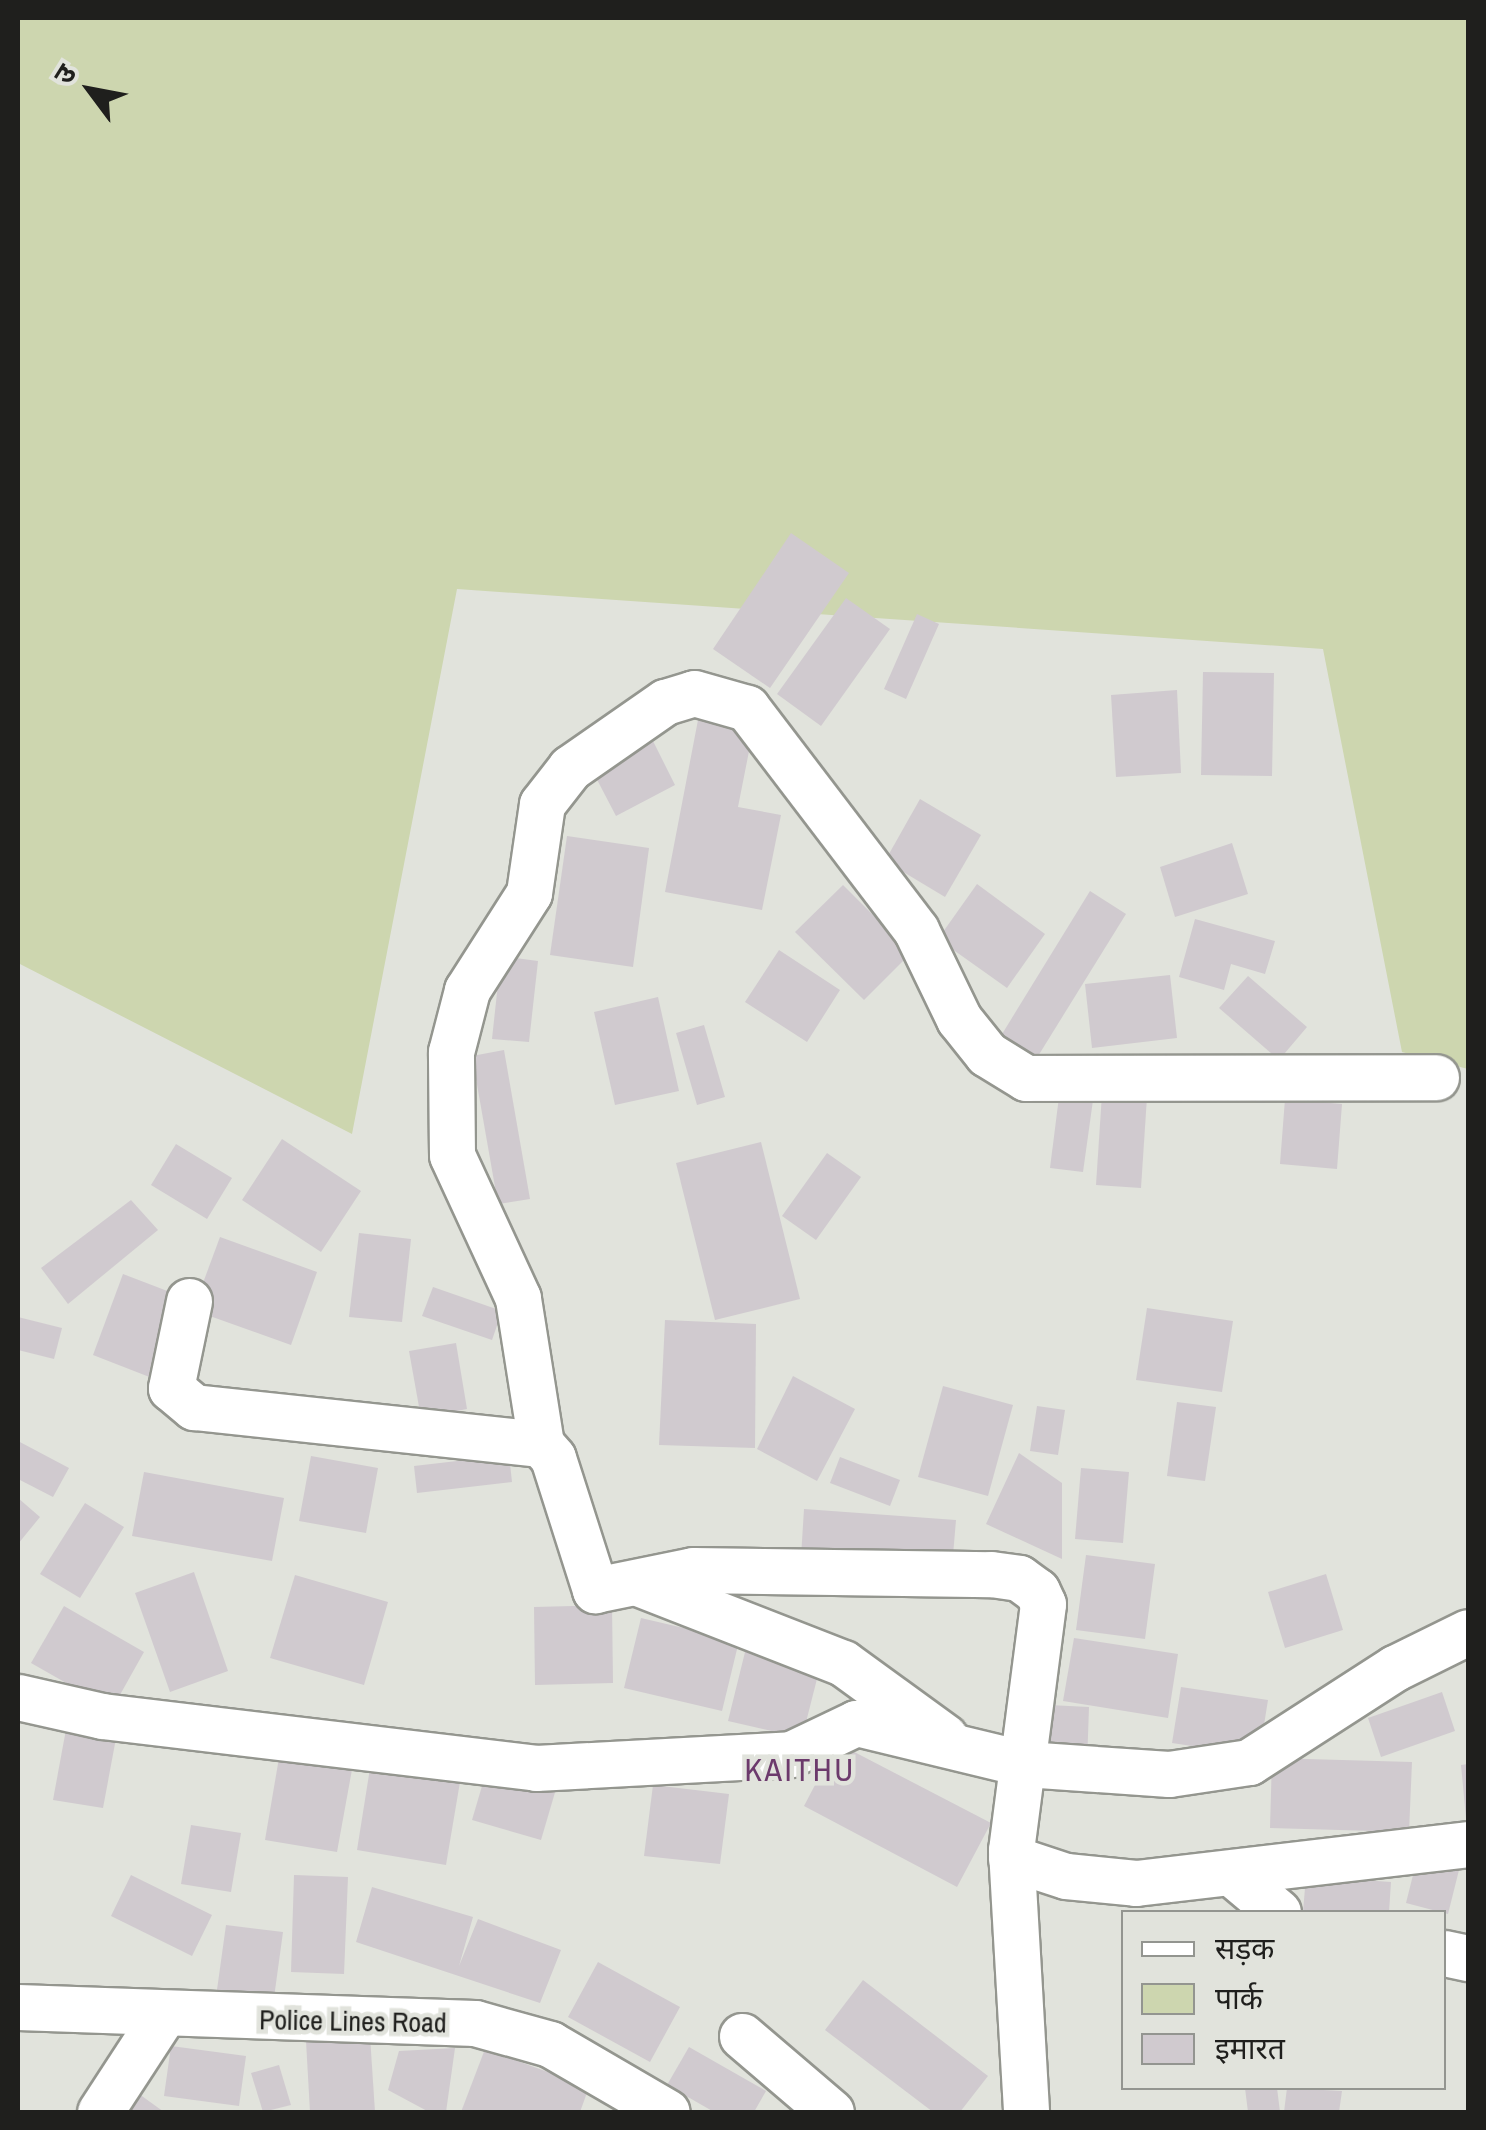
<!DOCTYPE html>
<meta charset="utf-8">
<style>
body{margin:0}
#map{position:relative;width:1486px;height:2130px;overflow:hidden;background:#e1e3dc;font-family:"Archivo Narrow","Noto Sans Devanagari",sans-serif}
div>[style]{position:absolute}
.green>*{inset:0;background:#cdd6af}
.building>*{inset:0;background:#d0cacf}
.roads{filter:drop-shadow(2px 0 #94968f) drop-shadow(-2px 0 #94968f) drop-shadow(0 2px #94968f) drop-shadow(0 -2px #94968f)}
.street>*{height:45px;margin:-22.5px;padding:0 22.5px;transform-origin:22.5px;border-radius:22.5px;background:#fff}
span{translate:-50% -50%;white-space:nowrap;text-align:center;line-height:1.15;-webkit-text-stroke:9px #e1e3dc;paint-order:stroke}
.street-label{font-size:28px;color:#1f1f1d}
.quarter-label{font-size:32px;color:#6c3a6c;letter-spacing:2.5px}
.frame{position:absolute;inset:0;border:20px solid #1f1f1d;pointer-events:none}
.legend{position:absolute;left:1121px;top:1910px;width:325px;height:180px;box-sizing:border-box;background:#e1e3dc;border:2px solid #939590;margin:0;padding:12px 18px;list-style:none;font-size:30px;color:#1f1f1d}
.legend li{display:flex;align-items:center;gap:20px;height:50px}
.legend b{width:50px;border:2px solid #939590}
.north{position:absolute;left:40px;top:40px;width:100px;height:100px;-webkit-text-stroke:8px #e1e3dc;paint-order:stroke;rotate:302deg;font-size:28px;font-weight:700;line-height:40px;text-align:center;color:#1f1f1d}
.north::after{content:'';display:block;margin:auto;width:35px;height:45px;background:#1f1f1d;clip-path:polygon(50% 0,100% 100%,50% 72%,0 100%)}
</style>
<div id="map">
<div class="green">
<i style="clip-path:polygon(18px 18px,1468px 18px,1468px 1069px,1402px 1052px,1323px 649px,457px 589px,352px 1134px,18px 963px)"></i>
</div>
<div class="building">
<i style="clip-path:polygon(791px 533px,849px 573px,770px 688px,713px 649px)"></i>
<i style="clip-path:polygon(846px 598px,890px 629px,821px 726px,777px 694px)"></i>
<i style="clip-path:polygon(917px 614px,939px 624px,906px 699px,884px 689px)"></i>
<i style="clip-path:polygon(1203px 672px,1274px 673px,1272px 776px,1201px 775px)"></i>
<i style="clip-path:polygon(1177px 690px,1181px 773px,1116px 777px,1111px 695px)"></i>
<i style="clip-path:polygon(698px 720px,753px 731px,738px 807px,781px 815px,762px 910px,665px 892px)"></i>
<i style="clip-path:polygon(652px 739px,675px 785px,616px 816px,592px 770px)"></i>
<i style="clip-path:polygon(920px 799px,981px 835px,945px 897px,885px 861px)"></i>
<i style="clip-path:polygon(567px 836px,649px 848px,633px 967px,550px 955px)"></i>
<i style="clip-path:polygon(1232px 843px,1248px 894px,1175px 917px,1160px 867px)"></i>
<i style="clip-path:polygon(977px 884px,1045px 934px,1007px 988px,938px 939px)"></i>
<i style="clip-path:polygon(843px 885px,911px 953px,864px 1000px,795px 932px)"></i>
<i style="clip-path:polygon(1090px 891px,1126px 914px,1035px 1061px,999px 1039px)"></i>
<i style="clip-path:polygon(1195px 919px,1275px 941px,1265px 974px,1231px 964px,1224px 990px,1179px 977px)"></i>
<i style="clip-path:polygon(779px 950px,840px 990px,807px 1042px,745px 1002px)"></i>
<i style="clip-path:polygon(501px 956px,538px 961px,529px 1042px,492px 1039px)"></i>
<i style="clip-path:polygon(1170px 975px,1177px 1038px,1092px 1048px,1085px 984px)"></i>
<i style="clip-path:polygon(1248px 976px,1307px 1027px,1279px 1060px,1219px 1008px)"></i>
<i style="clip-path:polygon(658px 997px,679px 1091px,615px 1105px,594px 1012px)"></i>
<i style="clip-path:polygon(704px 1025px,725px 1097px,697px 1105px,676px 1033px)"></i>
<i style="clip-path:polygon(504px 1050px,530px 1199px,498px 1204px,472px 1056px)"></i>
<i style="clip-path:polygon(1060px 1089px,1094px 1093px,1083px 1172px,1050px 1168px)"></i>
<i style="clip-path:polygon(1102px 1094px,1147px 1097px,1141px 1188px,1096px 1185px)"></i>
<i style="clip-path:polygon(1285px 1099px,1342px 1104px,1337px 1169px,1280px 1164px)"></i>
<i style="clip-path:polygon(282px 1139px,361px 1191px,321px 1252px,242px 1200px)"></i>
<i style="clip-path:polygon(761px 1142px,800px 1299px,715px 1320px,676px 1163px)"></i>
<i style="clip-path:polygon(176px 1144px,232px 1178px,207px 1219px,151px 1185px)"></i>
<i style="clip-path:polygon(827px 1153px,861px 1177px,816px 1240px,782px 1216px)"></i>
<i style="clip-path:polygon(131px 1200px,158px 1230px,68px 1304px,41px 1268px)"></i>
<i style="clip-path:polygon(359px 1233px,411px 1239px,402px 1322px,349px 1317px)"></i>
<i style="clip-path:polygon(220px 1237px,317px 1272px,291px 1345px,193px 1310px)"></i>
<i style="clip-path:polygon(123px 1274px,183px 1297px,152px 1378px,93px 1355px)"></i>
<i style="clip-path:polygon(433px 1287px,502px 1311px,492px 1340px,422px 1316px)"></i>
<i style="clip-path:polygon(1147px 1308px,1233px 1321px,1222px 1392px,1136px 1380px)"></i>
<i style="clip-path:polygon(18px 1317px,62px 1328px,54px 1359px,18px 1350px)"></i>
<i style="clip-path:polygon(665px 1320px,756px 1324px,755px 1448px,659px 1445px)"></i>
<i style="clip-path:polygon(456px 1343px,467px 1409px,421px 1418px,409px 1351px)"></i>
<i style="clip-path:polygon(793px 1376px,855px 1409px,817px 1481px,757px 1449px)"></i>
<i style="clip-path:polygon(943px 1386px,1013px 1405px,988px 1496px,918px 1477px)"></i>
<i style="clip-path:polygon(1177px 1402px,1216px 1407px,1205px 1481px,1167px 1476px)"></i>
<i style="clip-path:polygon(1037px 1406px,1065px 1410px,1058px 1455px,1030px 1451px)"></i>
<i style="clip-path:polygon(18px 1441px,69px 1468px,53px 1497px,18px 1479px)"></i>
<i style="clip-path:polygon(1019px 1453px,1062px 1483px,1062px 1559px,986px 1524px)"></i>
<i style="clip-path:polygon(509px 1455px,512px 1482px,417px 1493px,414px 1466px)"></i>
<i style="clip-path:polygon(311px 1456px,378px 1468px,366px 1533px,299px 1521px)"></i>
<i style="clip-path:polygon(840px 1457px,900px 1480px,890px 1506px,830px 1483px)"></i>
<i style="clip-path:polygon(1081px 1468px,1129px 1472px,1123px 1543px,1075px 1539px)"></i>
<i style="clip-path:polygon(144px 1472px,284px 1498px,272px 1561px,132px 1536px)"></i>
<i style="clip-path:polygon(18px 1498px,40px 1517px,18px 1544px)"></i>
<i style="clip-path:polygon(85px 1503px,124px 1527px,80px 1598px,40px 1574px)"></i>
<i style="clip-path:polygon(804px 1509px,956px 1520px,952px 1567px,801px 1557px)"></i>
<i style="clip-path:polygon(1086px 1555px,1155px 1564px,1145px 1639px,1076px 1630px)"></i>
<i style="clip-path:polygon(194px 1572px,228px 1671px,170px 1692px,135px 1593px)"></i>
<i style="clip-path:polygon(1326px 1574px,1343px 1630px,1285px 1648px,1268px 1592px)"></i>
<i style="clip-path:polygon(295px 1575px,388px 1602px,364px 1685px,270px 1658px)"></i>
<i style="clip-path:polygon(612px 1605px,613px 1683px,535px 1685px,534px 1607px)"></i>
<i style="clip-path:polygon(64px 1606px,144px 1652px,112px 1709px,31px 1663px)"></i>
<i style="clip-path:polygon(641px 1618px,739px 1641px,722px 1711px,624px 1688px)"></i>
<i style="clip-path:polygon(1074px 1638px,1178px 1654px,1168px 1718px,1063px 1701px)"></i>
<i style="clip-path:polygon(747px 1644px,821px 1663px,802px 1738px,728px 1721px)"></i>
<i style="clip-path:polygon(1181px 1687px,1268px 1700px,1259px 1756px,1172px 1743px)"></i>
<i style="clip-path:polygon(1442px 1692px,1455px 1731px,1381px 1757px,1368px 1718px)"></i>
<i style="clip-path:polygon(1049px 1705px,1089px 1707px,1087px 1764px,1046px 1762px)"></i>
<i style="clip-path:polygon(67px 1724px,117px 1733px,103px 1808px,53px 1800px)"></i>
<i style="clip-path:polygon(837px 1743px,991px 1823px,957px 1887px,804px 1806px)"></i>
<i style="clip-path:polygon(280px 1752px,353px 1764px,337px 1852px,265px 1840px)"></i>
<i style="clip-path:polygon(1272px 1758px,1412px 1762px,1409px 1832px,1270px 1828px)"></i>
<i style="clip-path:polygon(371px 1762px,461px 1776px,446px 1865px,357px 1850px)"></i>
<i style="clip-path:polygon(1468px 1764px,1468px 1818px,1466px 1818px,1461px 1765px)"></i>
<i style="clip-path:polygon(487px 1769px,556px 1789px,541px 1840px,472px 1820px)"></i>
<i style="clip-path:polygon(653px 1785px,729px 1794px,720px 1864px,644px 1856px)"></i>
<i style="clip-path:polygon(191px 1825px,241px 1833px,231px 1892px,181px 1884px)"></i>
<i style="clip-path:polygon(1417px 1859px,1459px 1870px,1448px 1914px,1406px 1903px)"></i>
<i style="clip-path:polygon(131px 1875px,212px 1915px,192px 1956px,111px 1916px)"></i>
<i style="clip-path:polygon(294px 1875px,348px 1877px,344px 1974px,291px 1972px)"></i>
<i style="clip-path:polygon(1306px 1876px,1391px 1882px,1389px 1912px,1303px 1912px)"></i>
<i style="clip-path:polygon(372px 1887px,473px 1917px,459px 1966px,478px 1919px,561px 1950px,540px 2003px,356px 1942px)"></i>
<i style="clip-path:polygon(226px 1925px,283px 1932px,273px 2005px,216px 1997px)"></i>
<i style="clip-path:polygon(598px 1962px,680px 2007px,650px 2062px,568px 2017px)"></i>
<i style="clip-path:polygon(863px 1980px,988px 2076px,960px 2112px,933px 2112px,825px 2030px)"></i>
<i style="clip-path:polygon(370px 2036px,375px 2112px,310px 2112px,306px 2041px)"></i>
<i style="clip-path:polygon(171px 2046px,246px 2056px,239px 2106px,164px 2096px)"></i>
<i style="clip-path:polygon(689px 2047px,766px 2091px,754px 2112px,714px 2112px,667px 2085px)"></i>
<i style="clip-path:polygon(455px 2048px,446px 2112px,429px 2112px,388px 2090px,399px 2051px)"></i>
<i style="clip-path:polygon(485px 2049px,589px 2087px,580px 2112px,461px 2112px)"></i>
<i style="clip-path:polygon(279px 2065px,291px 2105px,263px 2112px,251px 2073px)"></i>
<i style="clip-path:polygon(128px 2086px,164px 2112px,109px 2112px)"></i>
<i style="clip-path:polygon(1245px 2088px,1277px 2088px,1280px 2112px,1248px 2112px)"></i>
<i style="clip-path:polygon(1287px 2088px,1342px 2091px,1339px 2112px,1284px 2112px)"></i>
</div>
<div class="roads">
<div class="street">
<i style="left:189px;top:1301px;width:89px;rotate:101.7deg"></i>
<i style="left:171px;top:1388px;width:30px;rotate:40deg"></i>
<i style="left:194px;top:1407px;width:349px;rotate:6.1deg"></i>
<i style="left:541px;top:1444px;width:18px;rotate:49deg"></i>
<i style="left:553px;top:1458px;width:139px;rotate:72.3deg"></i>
<i style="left:595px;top:1590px;width:100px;rotate:-11.5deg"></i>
<i style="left:693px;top:1570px;width:298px;rotate:0.8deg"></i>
<i style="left:991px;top:1574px;width:28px;rotate:8deg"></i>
<i style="left:1019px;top:1578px;width:22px;rotate:36deg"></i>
<i style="left:1037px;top:1591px;width:14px;rotate:65deg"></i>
<i style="left:1043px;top:1604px;width:248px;rotate:97.4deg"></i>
<i style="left:1011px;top:1850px;width:262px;rotate:86.7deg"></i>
<i style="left:541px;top:1444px;width:148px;rotate:-99deg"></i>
<i style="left:518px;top:1298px;width:157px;rotate:-114.8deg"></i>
<i style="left:452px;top:1155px;width:103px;rotate:-90.6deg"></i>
<i style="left:451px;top:1052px;width:64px;rotate:-75.5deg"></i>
<i style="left:467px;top:990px;width:115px;rotate:-57.4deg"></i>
<i style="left:529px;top:893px;width:90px;rotate:-81.7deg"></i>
<i style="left:542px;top:804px;width:46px;rotate:-52.1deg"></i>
<i style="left:570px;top:768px;width:116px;rotate:-34.8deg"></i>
<i style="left:665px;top:702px;width:30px;rotate:-17deg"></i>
<i style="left:694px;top:693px;width:55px;rotate:15.8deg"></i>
<i style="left:747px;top:708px;width:279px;rotate:52.7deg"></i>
<i style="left:916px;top:930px;width:99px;rotate:64.2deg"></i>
<i style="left:959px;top:1019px;width:45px;rotate:51.3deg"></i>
<i style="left:987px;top:1054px;width:46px;rotate:31.6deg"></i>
<i style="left:1026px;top:1078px;width:410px;rotate:-0.1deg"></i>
<i style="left:638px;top:1583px;width:220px;rotate:21.3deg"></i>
<i style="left:843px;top:1663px;width:126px;rotate:36deg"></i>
<i style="left:18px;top:1697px;width:86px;rotate:12.7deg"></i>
<i style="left:102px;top:1716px;width:437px;rotate:6.8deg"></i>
<i style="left:536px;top:1768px;width:255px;rotate:-3.1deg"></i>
<i style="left:791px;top:1754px;width:72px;rotate:-25.5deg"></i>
<i style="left:856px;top:1723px;width:174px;rotate:13.6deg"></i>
<i style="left:1025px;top:1764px;width:144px;rotate:4deg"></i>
<i style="left:1169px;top:1774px;width:81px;rotate:-8.5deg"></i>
<i style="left:1249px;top:1762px;width:174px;rotate:-32.8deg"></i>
<i style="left:1395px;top:1668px;width:81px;rotate:-26.3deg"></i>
<i style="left:1011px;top:1858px;width:58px;rotate:18.1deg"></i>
<i style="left:1066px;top:1876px;width:70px;rotate:5.7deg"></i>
<i style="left:1136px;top:1883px;width:334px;rotate:-6.7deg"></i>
<i style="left:1235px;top:1876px;width:56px;rotate:39.9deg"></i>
<i style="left:1444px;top:1953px;width:25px;rotate:12deg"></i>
<i style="left:18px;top:2007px;width:457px;rotate:2deg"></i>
<i style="left:475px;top:2023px;width:78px;rotate:15.6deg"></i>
<i style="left:550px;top:2044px;width:135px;rotate:30.2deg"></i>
<i style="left:742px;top:2036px;width:117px;rotate:40.5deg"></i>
<i style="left:100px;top:2112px;width:117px;rotate:-56.9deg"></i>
</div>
</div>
<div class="street-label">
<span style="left:353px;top:2021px;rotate:1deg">Police Lines Road</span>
</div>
<div class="quarter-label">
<span style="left:800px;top:1770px">KAITHU</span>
</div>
<div class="frame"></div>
<ul class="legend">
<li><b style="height:12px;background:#fff"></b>सड़क</li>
<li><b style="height:28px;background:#cdd6af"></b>पार्क</li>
<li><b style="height:28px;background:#d0cacf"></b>इमारत</li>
</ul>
<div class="north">उ</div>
</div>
